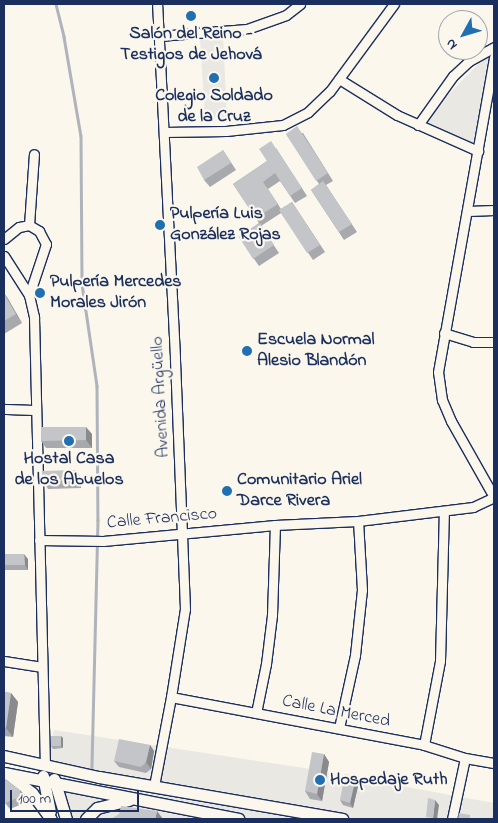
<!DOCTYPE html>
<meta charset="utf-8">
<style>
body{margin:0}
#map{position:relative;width:498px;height:823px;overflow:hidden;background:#fbf7ec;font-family:"Indie Flower",sans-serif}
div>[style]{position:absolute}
.built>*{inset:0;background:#eae8e2}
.stream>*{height:2.5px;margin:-1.25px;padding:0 1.25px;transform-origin:1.25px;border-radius:1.25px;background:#afb3bb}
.roads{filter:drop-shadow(1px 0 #1b2f5e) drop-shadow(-1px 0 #1b2f5e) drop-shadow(0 1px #1b2f5e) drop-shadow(0 -1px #1b2f5e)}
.minor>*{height:9px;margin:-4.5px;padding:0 4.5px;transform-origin:4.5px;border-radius:4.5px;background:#fbf7ec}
.major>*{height:11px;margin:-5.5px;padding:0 5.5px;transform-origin:5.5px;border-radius:5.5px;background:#fbf7ec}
.wall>*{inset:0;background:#a8a9ad}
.shaded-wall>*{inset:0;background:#888a8d}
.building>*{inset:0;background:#c3c5c9}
.dots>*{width:14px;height:14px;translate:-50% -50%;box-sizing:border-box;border:2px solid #fbf7ec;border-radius:50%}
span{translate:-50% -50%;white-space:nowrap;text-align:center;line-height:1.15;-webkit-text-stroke:4.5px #fbf7ec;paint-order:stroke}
.poi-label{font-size:18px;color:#1b2f5e;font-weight:700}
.left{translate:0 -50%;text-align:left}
.street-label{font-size:18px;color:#1b2f5e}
.frame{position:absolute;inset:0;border:5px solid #1b2f5e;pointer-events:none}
.north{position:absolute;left:438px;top:10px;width:50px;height:50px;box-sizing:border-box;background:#fbf7ec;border:1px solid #a1a7b3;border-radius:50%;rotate:231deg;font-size:14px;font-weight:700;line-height:20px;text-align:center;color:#1b2f5e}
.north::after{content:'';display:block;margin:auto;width:18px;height:22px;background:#1f6fb2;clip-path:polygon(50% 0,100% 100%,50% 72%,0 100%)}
.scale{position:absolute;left:10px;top:790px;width:129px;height:22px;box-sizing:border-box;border:2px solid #1b2f5e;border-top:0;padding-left:6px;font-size:15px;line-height:18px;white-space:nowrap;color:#1b2f5e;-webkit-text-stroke:4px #fbf7ec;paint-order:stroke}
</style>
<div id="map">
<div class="built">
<i style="clip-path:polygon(223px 35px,227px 118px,205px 118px,200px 38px)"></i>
<i style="clip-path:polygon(494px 48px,494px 59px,478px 151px,418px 125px)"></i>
<i style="clip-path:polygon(54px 730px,304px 768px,494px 803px,494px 819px,66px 819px,57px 784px,45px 764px)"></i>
</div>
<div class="stream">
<i style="left:56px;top:4px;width:34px;rotate:76deg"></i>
<i style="left:64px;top:37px;width:100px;rotate:80.3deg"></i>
<i style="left:81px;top:136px;width:148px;rotate:89.6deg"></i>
<i style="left:82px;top:284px;width:103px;rotate:81.6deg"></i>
<i style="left:97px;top:386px;width:134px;rotate:89.6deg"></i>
<i style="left:98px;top:520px;width:247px;rotate:91.4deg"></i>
</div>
<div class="roads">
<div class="minor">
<i style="left:159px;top:36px;width:88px;rotate:-4.5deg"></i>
<i style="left:247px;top:29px;width:41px;rotate:-19.7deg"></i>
<i style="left:286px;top:15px;width:18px;rotate:-38deg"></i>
<i style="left:339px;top:79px;width:68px;rotate:31.8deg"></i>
<i style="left:397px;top:115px;width:89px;rotate:24deg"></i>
<i style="left:418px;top:125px;width:60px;rotate:-54.5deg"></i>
<i style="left:453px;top:76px;width:22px;rotate:-43deg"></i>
<i style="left:469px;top:61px;width:29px;rotate:-29deg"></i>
<i style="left:164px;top:132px;width:62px;rotate:-0.9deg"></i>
<i style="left:226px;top:131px;width:57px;rotate:-6deg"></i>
<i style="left:283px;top:125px;width:28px;rotate:-27deg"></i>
<i style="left:308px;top:112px;width:30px;rotate:-44deg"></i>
<i style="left:330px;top:91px;width:108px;rotate:-53.7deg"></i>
<i style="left:468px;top:211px;width:26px;rotate:-2deg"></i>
<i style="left:29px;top:225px;width:71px;rotate:-86deg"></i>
<i style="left:4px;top:239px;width:19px;rotate:-39deg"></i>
<i style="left:19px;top:227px;width:10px;rotate:-11deg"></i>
<i style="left:29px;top:225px;width:12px;rotate:31deg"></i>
<i style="left:39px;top:231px;width:15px;rotate:62deg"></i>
<i style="left:46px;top:244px;width:54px;rotate:108.4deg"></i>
<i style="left:4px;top:256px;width:46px;rotate:57.3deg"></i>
<i style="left:29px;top:295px;width:23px;rotate:77deg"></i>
<i style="left:34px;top:317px;width:447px;rotate:88.6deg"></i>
<i style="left:444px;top:333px;width:30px;rotate:17deg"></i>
<i style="left:473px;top:342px;width:21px"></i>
<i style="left:4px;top:409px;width:32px;rotate:2deg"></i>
<i style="left:494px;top:497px;width:87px;rotate:-119.5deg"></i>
<i style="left:451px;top:421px;width:23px;rotate:-113deg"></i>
<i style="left:442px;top:400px;width:28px;rotate:-98deg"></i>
<i style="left:438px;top:372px;width:320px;rotate:-79.9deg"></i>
<i style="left:39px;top:540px;width:64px;rotate:0.9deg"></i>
<i style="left:103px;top:541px;width:173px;rotate:-5.3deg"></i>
<i style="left:275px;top:525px;width:83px;rotate:-2.8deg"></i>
<i style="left:358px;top:521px;width:116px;rotate:-6.9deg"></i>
<i style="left:473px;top:507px;width:23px;rotate:-25deg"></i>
<i style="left:4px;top:661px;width:37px;rotate:9deg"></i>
<i style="left:171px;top:697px;width:258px;rotate:10.7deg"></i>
<i style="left:424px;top:745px;width:43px;rotate:17.6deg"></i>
<i style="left:465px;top:758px;width:29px;rotate:10deg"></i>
<i style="left:256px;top:713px;width:50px;rotate:-78.5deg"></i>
<i style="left:266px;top:664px;width:49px;rotate:-83deg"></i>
<i style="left:272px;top:615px;width:90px;rotate:-88.1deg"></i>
<i style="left:339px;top:728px;width:75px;rotate:-77.6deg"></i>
<i style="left:355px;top:655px;width:65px;rotate:-83.9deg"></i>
<i style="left:362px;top:590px;width:69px;rotate:-93.3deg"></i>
<i style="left:424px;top:745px;width:86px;rotate:-79.2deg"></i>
<i style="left:440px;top:661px;width:149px;rotate:-88.5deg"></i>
<i style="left:154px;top:786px;width:91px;rotate:-79.2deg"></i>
<i style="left:171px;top:697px;width:89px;rotate:-81deg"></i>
<i style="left:185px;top:609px;width:252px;rotate:-92.3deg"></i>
<i style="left:175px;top:357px;width:353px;rotate:-92.9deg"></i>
<i style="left:452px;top:819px;width:62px;rotate:-78deg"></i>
</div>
<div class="major">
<i style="left:4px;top:756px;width:97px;rotate:12.5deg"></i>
<i style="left:99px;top:777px;width:247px;rotate:9.8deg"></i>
<i style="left:4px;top:773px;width:239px;rotate:11.1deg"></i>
<i style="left:9px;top:775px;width:29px;rotate:38deg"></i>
<i style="left:32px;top:793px;width:32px;rotate:54deg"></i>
<i style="left:43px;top:776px;width:36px;rotate:79deg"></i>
<i style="left:54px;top:779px;width:42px;rotate:73.3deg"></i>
<i style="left:86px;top:819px;width:16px;rotate:-45deg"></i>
<i style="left:97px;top:808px;width:33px;rotate:-14deg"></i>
</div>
</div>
<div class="wall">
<i style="clip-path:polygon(303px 133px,333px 181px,326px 185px,357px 232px,344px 240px,311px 190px,319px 184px,286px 134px)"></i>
<i style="clip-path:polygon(276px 148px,307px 196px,295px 203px,280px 181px,268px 189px,281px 209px,292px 202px,325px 252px,313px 260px,281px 213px,261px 226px,279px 253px,259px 266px,239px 237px,259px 223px,233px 184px,267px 161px)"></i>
<i style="clip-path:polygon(223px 150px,236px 170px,210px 187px,204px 180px)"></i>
<i style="clip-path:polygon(4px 293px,22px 323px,4px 334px)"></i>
<i style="clip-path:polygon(92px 434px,92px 448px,46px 448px,41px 441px)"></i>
<i style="clip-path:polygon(76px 470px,81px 478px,81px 488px,48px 489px,43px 481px)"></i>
<i style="clip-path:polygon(4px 554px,28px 559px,28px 570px,4px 570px)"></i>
<i style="clip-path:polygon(4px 692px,11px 693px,18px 702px,13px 737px,4px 736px)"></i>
<i style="clip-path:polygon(63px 738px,63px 748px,53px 749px,51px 746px)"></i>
<i style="clip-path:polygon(150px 745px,154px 751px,151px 769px,146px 773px,119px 767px,114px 761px)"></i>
<i style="clip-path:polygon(324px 754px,329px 762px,322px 801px,310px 799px,305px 791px)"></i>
<i style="clip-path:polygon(4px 778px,24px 796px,27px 802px,10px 809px,5px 803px)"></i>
<i style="clip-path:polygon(359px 782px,353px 808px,343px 805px,340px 800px)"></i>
</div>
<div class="shaded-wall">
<i style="clip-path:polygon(4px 293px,7px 297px,22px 323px,16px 314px)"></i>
<i style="clip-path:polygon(86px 427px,92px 434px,92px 448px,86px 440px)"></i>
<i style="clip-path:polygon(76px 470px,81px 478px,81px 488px,76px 481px)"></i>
<i style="clip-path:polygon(24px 554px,28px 559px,28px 570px,25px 565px)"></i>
<i style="clip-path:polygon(11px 693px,18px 702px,13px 737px,6px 728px)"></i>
<i style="clip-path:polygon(61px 736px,63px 738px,63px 748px,61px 746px)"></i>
<i style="clip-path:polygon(150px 745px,154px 751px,151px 769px,146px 762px)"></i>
<i style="clip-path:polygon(324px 754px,329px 762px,322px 801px,317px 794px)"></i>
<i style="clip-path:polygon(356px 777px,359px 782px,353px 808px,350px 803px)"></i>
<i style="clip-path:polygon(20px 790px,24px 796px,27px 802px,22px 796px)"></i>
<i style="clip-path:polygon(435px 800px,439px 805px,437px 819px,434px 819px,433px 818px)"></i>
<i style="clip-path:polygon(157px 811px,163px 819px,155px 819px)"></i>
</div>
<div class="building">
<i style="clip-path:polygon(297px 126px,328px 173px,316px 181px,286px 134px)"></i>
<i style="clip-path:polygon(271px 141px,302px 188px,290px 196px,275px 173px,263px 182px,278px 204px,256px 218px,233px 184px,267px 161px,259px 149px)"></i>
<i style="clip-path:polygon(223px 150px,231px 163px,204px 180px,197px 167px)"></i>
<i style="clip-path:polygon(323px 181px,352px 224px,339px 232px,311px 190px)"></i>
<i style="clip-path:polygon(292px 202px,320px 245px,307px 253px,279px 210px)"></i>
<i style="clip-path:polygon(260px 223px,274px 245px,253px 259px,239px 237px)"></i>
<i style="clip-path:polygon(4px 294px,16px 314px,4px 321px)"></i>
<i style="clip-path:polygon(41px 427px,86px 427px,86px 440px,41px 441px)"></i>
<i style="clip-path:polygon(76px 470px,76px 481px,43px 481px,42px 471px)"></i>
<i style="clip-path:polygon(4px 554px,24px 554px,25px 565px,4px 565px)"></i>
<i style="clip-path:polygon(4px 692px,11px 693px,6px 728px,4px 727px)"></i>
<i style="clip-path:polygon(51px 736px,61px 736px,61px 746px,51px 746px)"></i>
<i style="clip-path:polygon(119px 739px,150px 745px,146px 762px,141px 767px,114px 761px)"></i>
<i style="clip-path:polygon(312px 752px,324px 754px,317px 794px,305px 791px)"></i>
<i style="clip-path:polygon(345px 774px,356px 777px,350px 803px,340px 800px)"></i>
<i style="clip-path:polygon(4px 778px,20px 790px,22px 796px,5px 803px,4px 799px)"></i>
<i style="clip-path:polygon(428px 798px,435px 800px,433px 818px,426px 817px)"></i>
<i style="clip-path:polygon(121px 806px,157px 811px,155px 819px,111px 819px,119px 814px)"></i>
<i style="clip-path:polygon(494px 809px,494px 819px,492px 819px)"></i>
<i style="clip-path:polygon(459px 813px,470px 815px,470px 819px,472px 819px,458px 819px)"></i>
</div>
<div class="dots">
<i style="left:191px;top:16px;background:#1f6fb2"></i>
<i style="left:214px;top:78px;background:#1f6fb2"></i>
<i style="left:160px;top:225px;background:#1f6fb2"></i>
<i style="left:40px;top:293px;background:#1f6fb2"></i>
<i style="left:247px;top:351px;background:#1f6fb2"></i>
<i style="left:69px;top:441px;background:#1f6fb2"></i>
<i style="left:227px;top:491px;background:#1f6fb2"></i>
<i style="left:320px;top:780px;background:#1f6fb2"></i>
</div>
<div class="poi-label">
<span style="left:191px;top:45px">Salón del Reino -<br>Testigos de Jehová</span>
<span style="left:214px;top:107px">Colegio Soldado<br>de la Cruz</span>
<span class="left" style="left:170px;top:225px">Pulpería Luis<br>González Rojas</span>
<span class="left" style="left:50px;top:293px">Pulpería Mercedes<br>Morales Jirón</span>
<span class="left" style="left:257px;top:351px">Escuela Normal<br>Alesio Blandón</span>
<span style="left:69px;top:470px">Hostal Casa<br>de los Abuelos</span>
<span class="left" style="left:237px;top:491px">Comunitario Ariel<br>Darce Rivera</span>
<span class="left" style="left:330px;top:780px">Hospedaje Ruth</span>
</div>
<div class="street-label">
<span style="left:161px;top:397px;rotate:-93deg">Avenida Argüello</span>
<span style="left:162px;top:519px;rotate:-5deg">Calle Francisco</span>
<span style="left:336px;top:712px;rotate:11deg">Calle La Merced</span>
</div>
<div class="frame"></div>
<div class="north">N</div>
<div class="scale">100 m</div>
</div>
